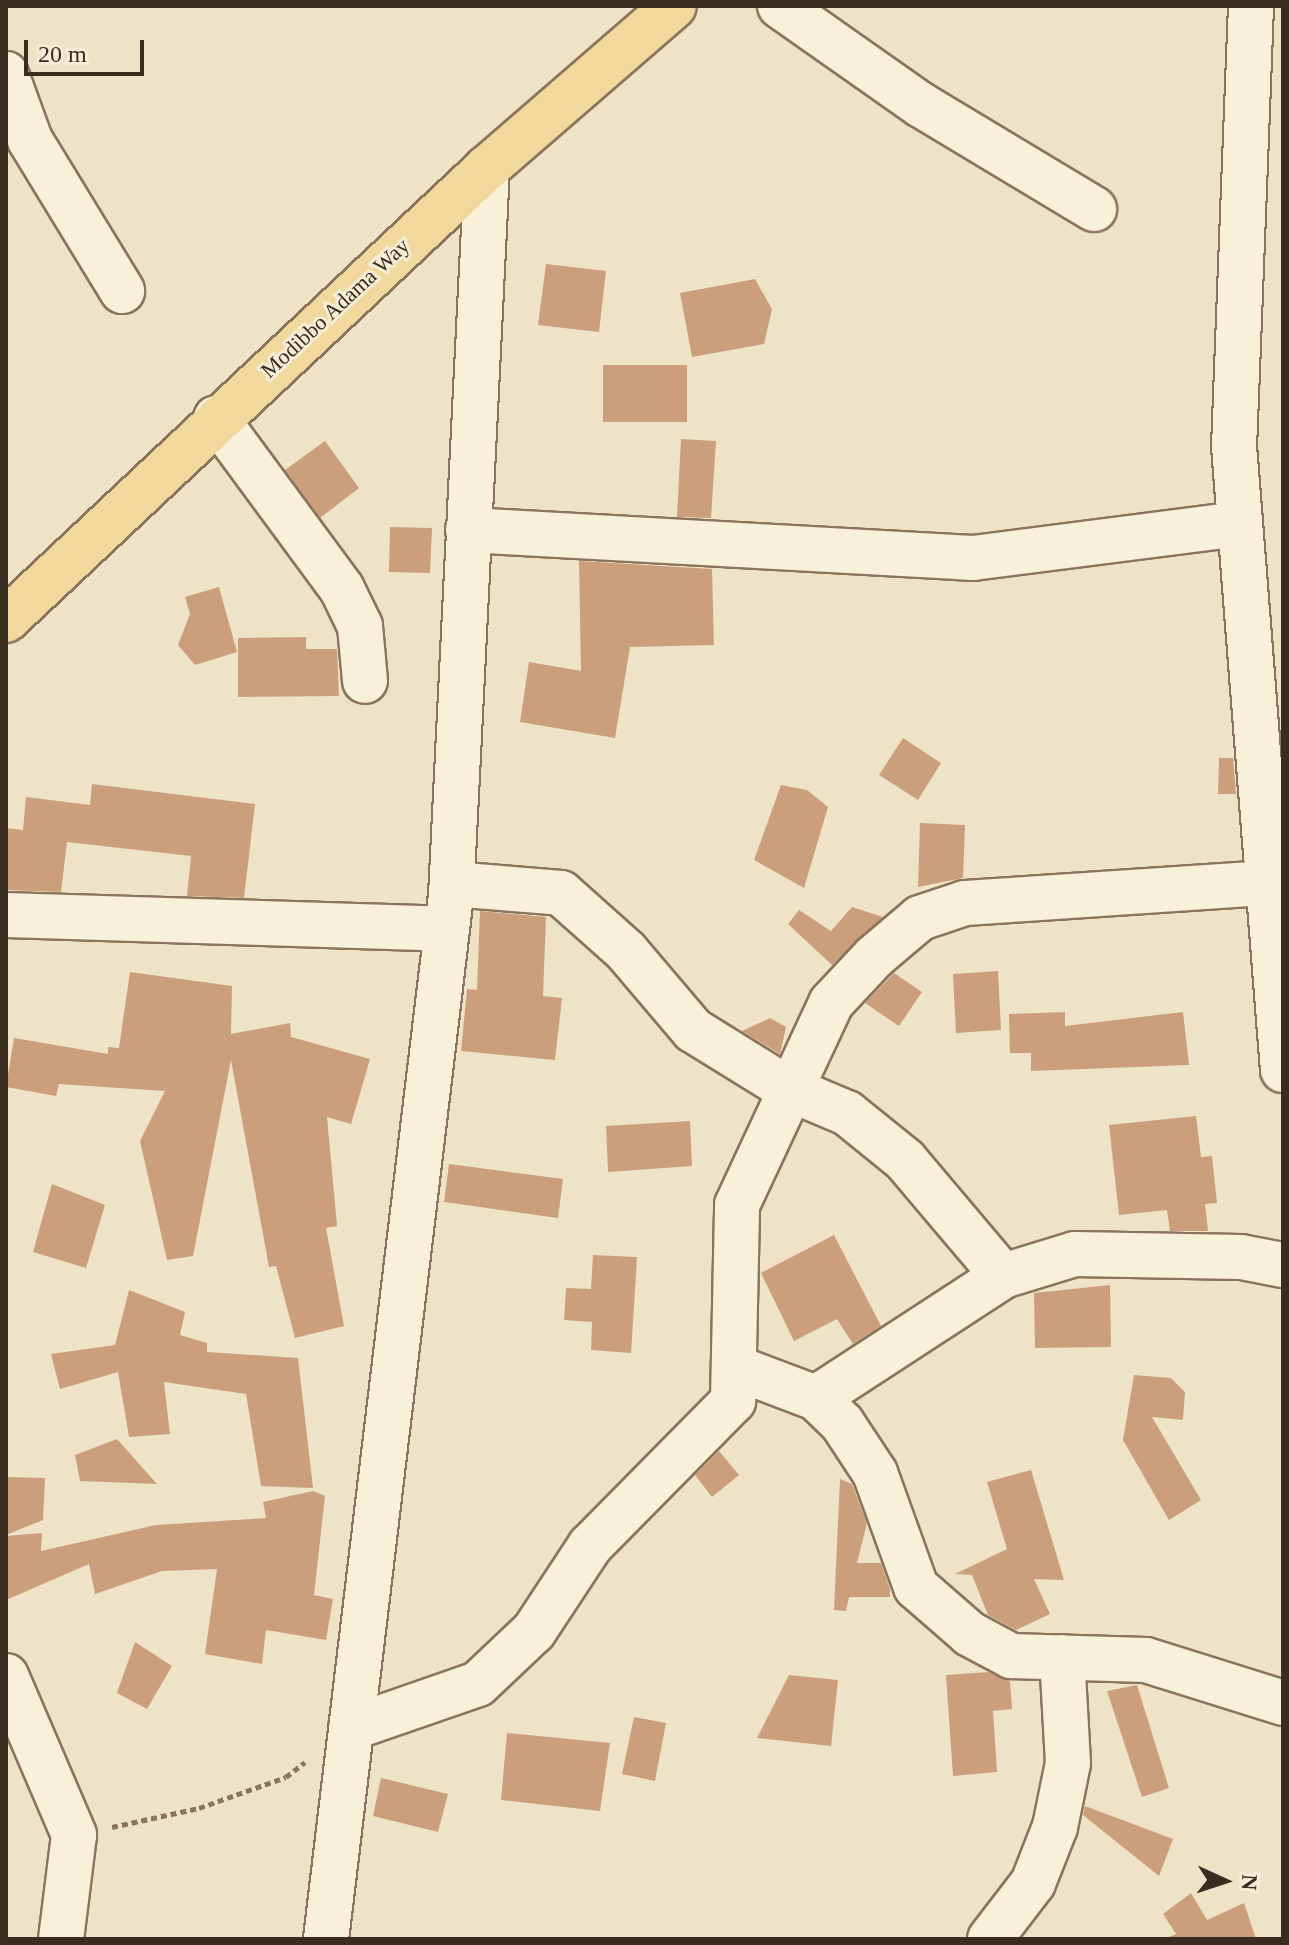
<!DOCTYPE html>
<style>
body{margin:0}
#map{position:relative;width:1289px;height:1945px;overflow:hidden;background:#eee3c6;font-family:Georgia,serif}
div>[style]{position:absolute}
.building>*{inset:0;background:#cc9f7c}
.path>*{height:5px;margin-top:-2.5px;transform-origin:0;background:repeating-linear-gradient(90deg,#8a755c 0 6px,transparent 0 10px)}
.roads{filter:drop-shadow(2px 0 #8a755c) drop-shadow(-2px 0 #8a755c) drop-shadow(0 2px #8a755c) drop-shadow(0 -2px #8a755c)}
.minor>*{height:44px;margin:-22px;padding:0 22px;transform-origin:22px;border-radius:22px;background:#f9f0d9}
.major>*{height:44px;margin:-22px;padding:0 22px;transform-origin:22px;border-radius:22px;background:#f1d99e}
span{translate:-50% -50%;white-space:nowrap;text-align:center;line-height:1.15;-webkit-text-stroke:6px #f6edd6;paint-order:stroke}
.street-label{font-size:22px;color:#3a2d1f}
.frame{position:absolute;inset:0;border:8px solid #3a2d1f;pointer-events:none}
.north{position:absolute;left:1185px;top:1841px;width:80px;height:80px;-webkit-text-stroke:6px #f6edd6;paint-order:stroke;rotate:93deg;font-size:22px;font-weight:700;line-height:32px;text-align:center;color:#3a2d1f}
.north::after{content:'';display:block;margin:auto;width:28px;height:36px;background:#3a2d1f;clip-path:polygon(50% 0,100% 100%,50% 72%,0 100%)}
.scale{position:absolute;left:24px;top:40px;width:120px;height:36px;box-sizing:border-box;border:4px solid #3a2d1f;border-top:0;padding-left:10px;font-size:24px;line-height:28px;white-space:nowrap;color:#3a2d1f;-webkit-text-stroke:6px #f6edd6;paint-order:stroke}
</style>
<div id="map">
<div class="building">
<i style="clip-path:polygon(546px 264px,606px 271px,599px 332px,538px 325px)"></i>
<i style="clip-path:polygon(755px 279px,772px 309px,764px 344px,692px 357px,680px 293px)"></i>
<i style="clip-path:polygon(603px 365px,687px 365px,687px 422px,603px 422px)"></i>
<i style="clip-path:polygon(681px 439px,716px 441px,711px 518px,677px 517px)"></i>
<i style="clip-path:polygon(325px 441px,359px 488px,320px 518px,285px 470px)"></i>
<i style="clip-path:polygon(390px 527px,432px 528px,430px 573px,389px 572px)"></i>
<i style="clip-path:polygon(579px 561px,712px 569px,714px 645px,630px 647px,615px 738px,520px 722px,529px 662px,581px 671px)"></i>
<i style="clip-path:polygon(219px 587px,237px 652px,195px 665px,178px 645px,190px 614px,185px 597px)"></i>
<i style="clip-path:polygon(306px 637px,306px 649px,337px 649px,339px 696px,238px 697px,238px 638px)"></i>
<i style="clip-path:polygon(903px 738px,941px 763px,918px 800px,879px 775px)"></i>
<i style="clip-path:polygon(1219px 758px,1233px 758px,1236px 794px,1218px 794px)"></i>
<i style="clip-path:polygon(92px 784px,255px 804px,244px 898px,187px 896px,191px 856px,67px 842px,61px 892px,6px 890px,6px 828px,23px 830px,26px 797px,90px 805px)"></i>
<i style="clip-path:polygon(781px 785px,807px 790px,828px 807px,804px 888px,754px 860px)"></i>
<i style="clip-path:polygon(920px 823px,965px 825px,963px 878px,918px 887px)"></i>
<i style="clip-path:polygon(852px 907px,883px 917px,832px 965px,788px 924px,799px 910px,831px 931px)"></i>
<i style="clip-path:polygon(480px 911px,546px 917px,543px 996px,562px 998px,555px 1060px,461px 1051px,467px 989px,477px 990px)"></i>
<i style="clip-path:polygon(998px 971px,1001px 1030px,956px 1033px,953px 974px)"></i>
<i style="clip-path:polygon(130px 972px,232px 986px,231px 1034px,290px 1023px,291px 1037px,370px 1059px,351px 1124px,327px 1117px,337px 1226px,326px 1228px,344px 1326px,295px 1338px,276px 1266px,269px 1267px,231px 1060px,193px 1256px,167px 1260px,140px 1141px,165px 1091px,59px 1084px,56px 1096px,6px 1087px,14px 1038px,108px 1054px,108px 1047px,119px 1048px)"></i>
<i style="clip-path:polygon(894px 973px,922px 992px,899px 1026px,865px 1003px)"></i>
<i style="clip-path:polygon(1065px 1012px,1065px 1026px,1183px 1012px,1189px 1065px,1031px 1071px,1031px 1053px,1010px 1053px,1009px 1014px)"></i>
<i style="clip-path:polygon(770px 1018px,786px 1027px,780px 1054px,742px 1031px)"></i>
<i style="clip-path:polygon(1196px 1116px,1201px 1157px,1212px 1156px,1217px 1203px,1205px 1204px,1208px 1231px,1170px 1231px,1167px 1210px,1119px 1215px,1109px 1125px)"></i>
<i style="clip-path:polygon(690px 1121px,692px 1166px,608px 1172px,606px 1126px)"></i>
<i style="clip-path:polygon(449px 1164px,563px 1179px,558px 1218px,444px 1202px)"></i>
<i style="clip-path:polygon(52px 1184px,105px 1205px,86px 1268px,33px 1252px)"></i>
<i style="clip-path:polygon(834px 1235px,881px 1326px,853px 1344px,837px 1319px,794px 1341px,761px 1273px)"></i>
<i style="clip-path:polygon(593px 1255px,637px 1257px,631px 1353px,591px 1350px,592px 1322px,564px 1320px,566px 1288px,591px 1289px)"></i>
<i style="clip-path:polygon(1110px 1285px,1111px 1347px,1035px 1348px,1034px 1293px)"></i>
<i style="clip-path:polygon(129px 1290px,185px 1312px,180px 1335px,207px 1343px,207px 1352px,298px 1358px,313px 1488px,261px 1486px,246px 1394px,164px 1382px,170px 1434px,129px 1437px,118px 1372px,60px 1389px,51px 1354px,115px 1345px)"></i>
<i style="clip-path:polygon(1134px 1375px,1171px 1378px,1185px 1392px,1183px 1420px,1152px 1417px,1201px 1500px,1169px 1520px,1123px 1440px)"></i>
<i style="clip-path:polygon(117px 1439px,157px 1484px,80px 1481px,75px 1455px)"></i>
<i style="clip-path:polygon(719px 1451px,739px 1475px,712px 1497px,695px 1475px)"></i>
<i style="clip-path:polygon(1031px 1470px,1064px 1580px,1034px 1579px,1050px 1614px,1016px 1630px,988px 1615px,972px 1575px,955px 1574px,1007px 1549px,987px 1482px)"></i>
<i style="clip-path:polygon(6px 1477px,45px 1478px,43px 1520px,6px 1535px)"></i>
<i style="clip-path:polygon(840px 1479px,852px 1484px,867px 1523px,857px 1563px,881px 1563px,890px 1589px,890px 1597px,849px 1597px,846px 1611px,834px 1610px)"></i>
<i style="clip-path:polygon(313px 1491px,325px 1496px,314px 1595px,333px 1599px,326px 1640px,266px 1630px,262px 1664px,205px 1654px,217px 1569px,162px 1571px,95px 1594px,89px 1564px,6px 1600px,6px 1536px,42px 1533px,41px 1551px,156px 1525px,266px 1518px,263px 1502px)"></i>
<i style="clip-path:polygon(135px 1642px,172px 1666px,147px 1709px,117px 1693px)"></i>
<i style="clip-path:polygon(988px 1672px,1010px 1681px,1012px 1709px,993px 1711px,997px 1772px,953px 1776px,946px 1675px)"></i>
<i style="clip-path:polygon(789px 1675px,838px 1680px,831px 1746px,757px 1738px)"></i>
<i style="clip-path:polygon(1137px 1685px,1169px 1788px,1142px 1797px,1107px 1691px)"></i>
<i style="clip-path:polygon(634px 1717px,666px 1723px,655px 1781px,622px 1774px)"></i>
<i style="clip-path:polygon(507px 1733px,610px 1743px,600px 1811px,501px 1800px)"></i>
<i style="clip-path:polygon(381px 1778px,448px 1794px,438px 1832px,373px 1816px)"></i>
<i style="clip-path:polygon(1085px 1806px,1173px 1839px,1159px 1876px,1083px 1815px)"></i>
<i style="clip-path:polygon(1191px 1893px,1207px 1920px,1244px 1903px,1256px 1939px,1164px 1939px,1176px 1934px,1163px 1914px)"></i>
</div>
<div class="path">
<i style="left:112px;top:1827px;width:89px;rotate:-12.3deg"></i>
<i style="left:199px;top:1808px;width:92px;rotate:-19.6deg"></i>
<i style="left:286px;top:1777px;width:24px;rotate:-38deg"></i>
</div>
<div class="roads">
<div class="minor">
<i style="left:780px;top:6px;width:172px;rotate:35.1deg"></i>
<i style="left:921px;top:105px;width:202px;rotate:31deg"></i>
<i style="left:1251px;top:6px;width:440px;rotate:92.2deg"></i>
<i style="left:1234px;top:446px;width:626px;rotate:85.51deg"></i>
<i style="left:6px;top:74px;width:70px;rotate:70deg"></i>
<i style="left:30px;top:140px;width:177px;rotate:58.6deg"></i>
<i style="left:216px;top:418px;width:212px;rotate:53.6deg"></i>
<i style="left:342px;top:589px;width:41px;rotate:64.1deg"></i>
<i style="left:360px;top:626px;width:55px;rotate:84.8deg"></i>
<i style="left:468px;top:530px;width:506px;rotate:3.17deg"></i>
<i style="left:973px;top:558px;width:269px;rotate:-7.3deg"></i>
<i style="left:452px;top:884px;width:109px;rotate:4.7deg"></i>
<i style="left:561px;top:893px;width:87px;rotate:41.7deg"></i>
<i style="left:626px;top:951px;width:104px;rotate:49.7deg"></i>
<i style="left:693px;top:1030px;width:108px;rotate:31.8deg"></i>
<i style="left:785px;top:1087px;width:67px;rotate:22.8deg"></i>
<i style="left:847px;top:1113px;width:75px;rotate:39deg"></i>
<i style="left:905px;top:1160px;width:152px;rotate:49.8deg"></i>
<i style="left:6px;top:915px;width:441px;rotate:1.8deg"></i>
<i style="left:734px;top:1367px;width:88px;rotate:20.7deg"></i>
<i style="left:816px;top:1398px;width:36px;rotate:44deg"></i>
<i style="left:842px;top:1423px;width:60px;rotate:56.6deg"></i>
<i style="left:875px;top:1473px;width:121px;rotate:70.2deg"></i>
<i style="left:916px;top:1587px;width:72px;rotate:41deg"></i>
<i style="left:970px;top:1634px;width:47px;rotate:28.2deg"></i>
<i style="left:1011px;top:1656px;width:135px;rotate:1.7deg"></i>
<i style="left:1146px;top:1660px;width:144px;rotate:17.4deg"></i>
<i style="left:816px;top:1398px;width:223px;rotate:-33.1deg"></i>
<i style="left:1003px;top:1276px;width:75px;rotate:-17deg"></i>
<i style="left:1075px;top:1254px;width:166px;rotate:1deg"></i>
<i style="left:1241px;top:1257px;width:43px;rotate:10.8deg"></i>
<i style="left:6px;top:1676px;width:173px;rotate:66.8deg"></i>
<i style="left:74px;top:1835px;width:105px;rotate:97.1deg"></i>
<i style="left:351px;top:1728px;width:134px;rotate:-19.1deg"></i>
<i style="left:478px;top:1684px;width:77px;rotate:-43.4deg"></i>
<i style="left:534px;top:1631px;width:102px;rotate:-56.6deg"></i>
<i style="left:590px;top:1546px;width:204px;rotate:-45.4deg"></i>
<i style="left:733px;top:1401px;width:196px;rotate:-88.8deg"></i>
<i style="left:737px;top:1205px;width:223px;rotate:-65deg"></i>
<i style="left:831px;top:1003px;width:63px;rotate:-46.9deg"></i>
<i style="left:874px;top:957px;width:60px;rotate:-40.3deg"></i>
<i style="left:920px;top:918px;width:47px;rotate:-18.4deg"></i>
<i style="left:965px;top:903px;width:304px;rotate:-3.8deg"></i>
<i style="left:326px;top:1939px;width:1050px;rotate:-83.17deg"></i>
<i style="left:451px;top:896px;width:729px;rotate:-87.17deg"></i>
<i style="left:990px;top:1939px;width:71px;rotate:-52.5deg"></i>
<i style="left:1033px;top:1883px;width:60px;rotate:-68.6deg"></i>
<i style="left:1055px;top:1827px;width:65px;rotate:-78.5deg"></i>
<i style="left:1068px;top:1763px;width:106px;rotate:-93.2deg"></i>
</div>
<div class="major">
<i style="left:6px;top:620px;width:660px;rotate:-43.22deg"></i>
<i style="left:487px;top:168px;width:247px;rotate:-40.9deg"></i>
</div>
</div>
<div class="street-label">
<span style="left:335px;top:308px;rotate:-43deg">Modibbo Adama Way</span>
</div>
<div class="frame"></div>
<div class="north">N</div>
<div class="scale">20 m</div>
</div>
